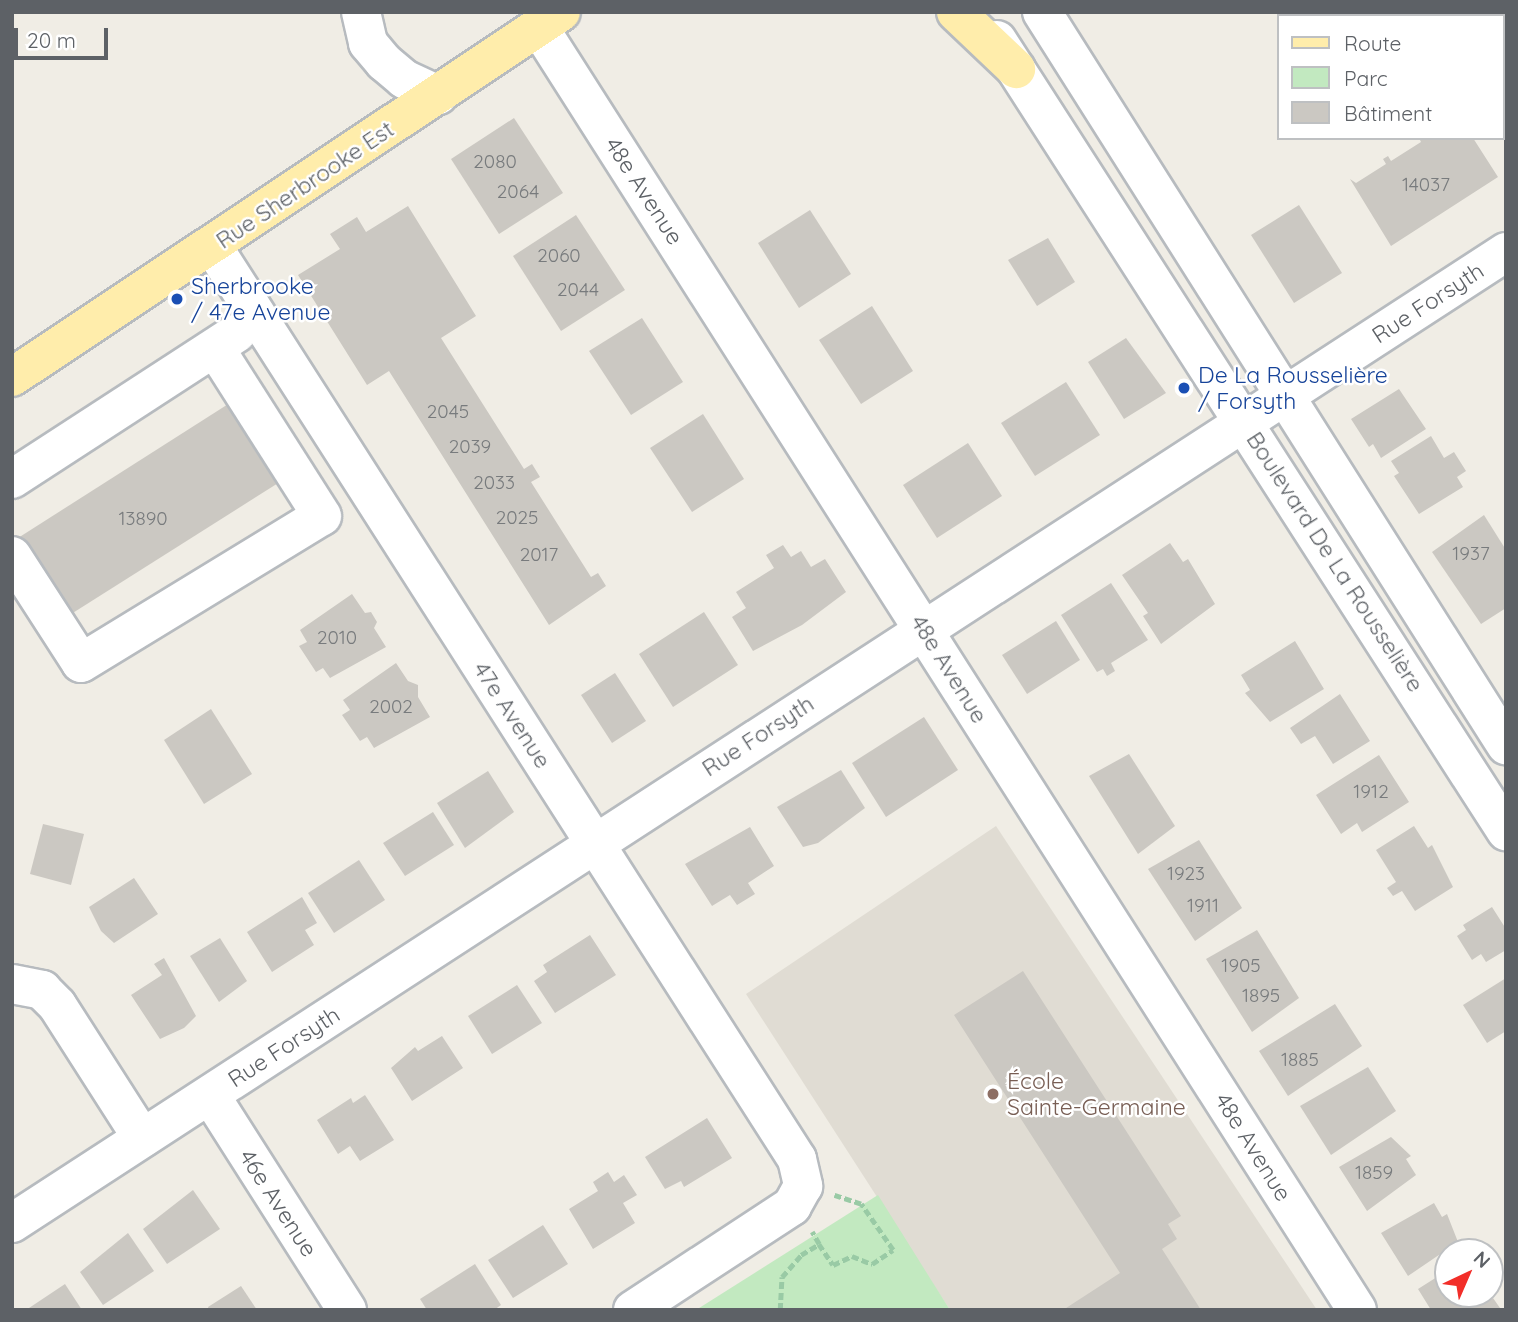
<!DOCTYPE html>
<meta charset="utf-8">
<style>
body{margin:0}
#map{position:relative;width:1518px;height:1322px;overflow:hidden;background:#f0ede5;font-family:Quicksand,sans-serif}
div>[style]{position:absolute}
.education>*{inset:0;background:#e0dcd3}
.green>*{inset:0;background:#c2e9c0}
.building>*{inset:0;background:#cbc8c2}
.path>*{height:4.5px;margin-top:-2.25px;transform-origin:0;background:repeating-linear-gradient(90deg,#99caa5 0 7px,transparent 0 10.5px)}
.roads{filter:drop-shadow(2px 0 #b7bbbf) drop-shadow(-2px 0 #b7bbbf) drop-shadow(0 2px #b7bbbf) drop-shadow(0 -2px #b7bbbf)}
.minor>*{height:38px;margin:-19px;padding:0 19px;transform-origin:19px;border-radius:19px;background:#fff}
.major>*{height:38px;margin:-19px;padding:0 19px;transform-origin:19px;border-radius:19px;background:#ffedab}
.dots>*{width:19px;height:19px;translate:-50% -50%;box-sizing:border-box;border:4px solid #fff;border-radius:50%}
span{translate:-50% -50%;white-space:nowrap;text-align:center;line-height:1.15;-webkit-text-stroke:5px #fff;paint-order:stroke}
.number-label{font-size:19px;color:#787b7d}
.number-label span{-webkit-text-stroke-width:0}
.street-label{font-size:23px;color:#5d6166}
.transit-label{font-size:23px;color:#164399}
.left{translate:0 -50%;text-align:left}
.education-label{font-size:23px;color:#785e54}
.frame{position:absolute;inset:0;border:14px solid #5d6166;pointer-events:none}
.legend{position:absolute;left:1277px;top:14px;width:228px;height:126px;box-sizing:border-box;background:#fff;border:2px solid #bec0c2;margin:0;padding:9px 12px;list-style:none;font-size:21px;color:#5d6166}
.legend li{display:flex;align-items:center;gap:14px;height:35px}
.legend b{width:35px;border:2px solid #bec0c2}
.north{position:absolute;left:1434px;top:1238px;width:70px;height:70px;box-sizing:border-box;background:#fff;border:2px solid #bec0c2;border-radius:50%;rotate:44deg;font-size:19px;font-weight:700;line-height:28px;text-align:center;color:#5d6166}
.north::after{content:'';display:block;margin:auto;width:24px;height:32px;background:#f22e29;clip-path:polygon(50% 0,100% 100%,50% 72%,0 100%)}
.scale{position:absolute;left:14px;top:28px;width:94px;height:32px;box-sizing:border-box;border:4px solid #5d6166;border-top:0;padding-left:9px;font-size:21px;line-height:24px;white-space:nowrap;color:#5d6166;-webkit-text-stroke:5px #fff;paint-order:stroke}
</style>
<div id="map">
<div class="education">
<i style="clip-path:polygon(996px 826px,1317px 1310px,950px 1310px,746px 994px)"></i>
</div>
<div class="green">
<i style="clip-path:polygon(878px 1195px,950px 1310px,696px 1310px)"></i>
</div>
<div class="building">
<i style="clip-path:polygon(1284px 12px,1369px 12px,1371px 16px,1286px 16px)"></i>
<i style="clip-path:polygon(514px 118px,563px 193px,499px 234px,451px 159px)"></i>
<i style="clip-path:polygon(1419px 138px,1473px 138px,1498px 177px,1391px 246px,1350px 179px,1356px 183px,1386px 164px,1383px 159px,1388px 156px,1391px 161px,1421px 142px)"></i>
<i style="clip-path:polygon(1299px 205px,1342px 273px,1294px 303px,1251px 235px)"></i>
<i style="clip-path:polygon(408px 206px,476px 316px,441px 338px,524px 469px,532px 464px,540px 477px,531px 482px,591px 577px,598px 573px,606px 586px,549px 625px,389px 371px,367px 385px,298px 275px,340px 249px,330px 234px,357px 217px,366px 232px)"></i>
<i style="clip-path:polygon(810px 210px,851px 274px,799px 308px,758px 243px)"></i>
<i style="clip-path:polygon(576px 215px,625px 290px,561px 331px,513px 256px)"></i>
<i style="clip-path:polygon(1048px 238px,1075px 282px,1037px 306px,1008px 260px)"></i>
<i style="clip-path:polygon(872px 306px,913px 371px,861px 404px,819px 340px)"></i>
<i style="clip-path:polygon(642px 318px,683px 382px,631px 415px,589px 351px)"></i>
<i style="clip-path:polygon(1126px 338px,1166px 393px,1124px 419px,1088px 362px)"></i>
<i style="clip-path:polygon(1066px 382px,1100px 435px,1035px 476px,1001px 423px)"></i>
<i style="clip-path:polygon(1399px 389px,1426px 429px,1381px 458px,1373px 444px,1369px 447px,1351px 419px)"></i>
<i style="clip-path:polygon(233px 401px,283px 480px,68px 616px,18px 538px)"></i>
<i style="clip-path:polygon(703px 414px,744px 479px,692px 512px,650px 448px)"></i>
<i style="clip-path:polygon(1431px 436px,1444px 458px,1454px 452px,1466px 471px,1457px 477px,1463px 487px,1419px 514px,1394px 476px,1399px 473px,1391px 461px)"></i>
<i style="clip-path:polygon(968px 443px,1002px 496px,937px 538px,903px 485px)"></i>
<i style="clip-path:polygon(1484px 515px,1506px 550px,1506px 608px,1481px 624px,1432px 552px)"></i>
<i style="clip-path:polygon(1170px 543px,1183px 562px,1188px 559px,1215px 604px,1161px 644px,1143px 616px,1148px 613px,1122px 575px)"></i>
<i style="clip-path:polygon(783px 545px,791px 557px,801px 551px,811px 567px,825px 559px,846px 592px,802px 625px,753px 651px,732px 617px,746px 608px,736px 592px,774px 568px,766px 555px)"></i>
<i style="clip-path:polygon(1111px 583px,1148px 640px,1111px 663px,1115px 671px,1107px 676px,1103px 669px,1097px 672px,1061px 615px)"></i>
<i style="clip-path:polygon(352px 594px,365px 613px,371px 612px,377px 622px,374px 628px,386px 647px,330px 678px,323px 668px,316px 672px,299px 646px,307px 642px,300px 630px)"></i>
<i style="clip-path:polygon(704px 612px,738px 665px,673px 707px,639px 654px)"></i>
<i style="clip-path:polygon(1056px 621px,1080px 660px,1027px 694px,1002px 655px)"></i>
<i style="clip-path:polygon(1295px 641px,1324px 689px,1270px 722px,1245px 693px,1250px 690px,1241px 675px)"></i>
<i style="clip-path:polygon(396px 663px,408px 681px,418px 685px,418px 697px,430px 717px,374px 748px,367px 737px,360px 741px,342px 715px,350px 710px,343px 700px)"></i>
<i style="clip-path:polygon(615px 673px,646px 721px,612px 743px,581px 695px)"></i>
<i style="clip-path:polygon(1340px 694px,1370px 741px,1333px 764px,1315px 736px,1301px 744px,1290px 728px)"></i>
<i style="clip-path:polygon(211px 709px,252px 774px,204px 804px,164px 740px)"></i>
<i style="clip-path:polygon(924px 717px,958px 770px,886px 817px,852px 763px)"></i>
<i style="clip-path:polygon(1129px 754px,1175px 826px,1138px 854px,1089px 776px)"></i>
<i style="clip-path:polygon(1379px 755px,1409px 802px,1362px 832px,1357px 823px,1341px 834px,1316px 795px)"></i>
<i style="clip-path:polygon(841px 770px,865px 808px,818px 843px,803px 847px,777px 807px)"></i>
<i style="clip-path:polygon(488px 771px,514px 812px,465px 848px,437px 803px)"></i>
<i style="clip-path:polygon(433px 812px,454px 845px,405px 876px,383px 843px)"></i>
<i style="clip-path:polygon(43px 824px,84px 834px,71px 885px,30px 874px)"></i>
<i style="clip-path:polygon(1414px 826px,1428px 848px,1432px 845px,1453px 887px,1415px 911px,1402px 891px,1393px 896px,1387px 888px,1396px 882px,1376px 850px)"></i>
<i style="clip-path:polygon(750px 827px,774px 866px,748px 883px,755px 894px,737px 905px,730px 895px,712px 906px,685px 864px)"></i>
<i style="clip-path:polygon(1199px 840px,1242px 908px,1195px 941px,1148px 869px)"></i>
<i style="clip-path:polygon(359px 860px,385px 900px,334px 933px,308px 893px)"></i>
<i style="clip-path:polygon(134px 878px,158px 914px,114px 943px,101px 931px,89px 907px)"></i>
<i style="clip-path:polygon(302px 897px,317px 923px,305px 930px,314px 945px,272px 972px,247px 932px)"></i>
<i style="clip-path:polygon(1492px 907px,1506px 929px,1506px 950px,1486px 962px,1481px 954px,1472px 960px,1457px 936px,1466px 930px,1463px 925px)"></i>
<i style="clip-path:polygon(1257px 930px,1299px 998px,1252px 1032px,1206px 959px)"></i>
<i style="clip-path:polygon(590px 935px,616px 975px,555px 1013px,534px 981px,547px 972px,543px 965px)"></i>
<i style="clip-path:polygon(220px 938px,247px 981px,219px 1002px,190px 956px)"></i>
<i style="clip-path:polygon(164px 958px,196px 1016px,184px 1028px,160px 1039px,131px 995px,162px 975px,154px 964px)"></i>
<i style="clip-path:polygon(1023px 971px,1181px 1216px,1168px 1224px,1177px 1239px,1162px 1249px,1201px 1310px,1063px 1310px,1120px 1273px,954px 1015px)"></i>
<i style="clip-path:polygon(1506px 978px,1506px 1031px,1487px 1043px,1463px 1005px)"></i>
<i style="clip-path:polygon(517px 985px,542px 1023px,492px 1054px,468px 1016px)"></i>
<i style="clip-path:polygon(1335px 1004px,1362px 1046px,1288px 1096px,1259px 1051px)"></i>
<i style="clip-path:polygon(442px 1036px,463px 1068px,412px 1101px,391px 1068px,415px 1047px,418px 1051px)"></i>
<i style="clip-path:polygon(1368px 1067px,1396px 1111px,1331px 1155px,1300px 1106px)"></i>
<i style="clip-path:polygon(365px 1095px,394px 1140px,360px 1161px,350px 1146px,338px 1154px,317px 1120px,351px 1098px,353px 1103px)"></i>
<i style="clip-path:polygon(707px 1118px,732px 1158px,684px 1187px,681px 1181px,665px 1189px,645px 1157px)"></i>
<i style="clip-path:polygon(1391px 1137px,1411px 1156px,1406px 1159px,1416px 1175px,1367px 1211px,1339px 1167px)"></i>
<i style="clip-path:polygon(608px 1172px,614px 1182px,624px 1175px,637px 1195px,623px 1203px,635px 1223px,593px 1249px,569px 1209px,598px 1191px,593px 1182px)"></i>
<i style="clip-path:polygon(193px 1190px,220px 1229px,167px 1264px,143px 1229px)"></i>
<i style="clip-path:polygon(1434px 1203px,1442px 1217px,1447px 1214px,1458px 1242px,1408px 1276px,1381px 1233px)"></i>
<i style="clip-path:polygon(543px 1225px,568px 1264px,513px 1298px,488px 1260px)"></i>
<i style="clip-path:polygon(128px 1233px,154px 1271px,103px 1305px,80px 1272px)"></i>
<i style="clip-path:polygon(475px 1264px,501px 1305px,494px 1310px,427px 1310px,420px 1299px)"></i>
<i style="clip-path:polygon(1448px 1270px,1448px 1294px,1487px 1294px,1488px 1301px,1493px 1298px,1500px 1308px,1431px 1310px,1418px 1289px)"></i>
<i style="clip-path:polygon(65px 1284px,82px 1310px,26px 1310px)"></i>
<i style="clip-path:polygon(241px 1286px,257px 1310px,209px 1310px,208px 1307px)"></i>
</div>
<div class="path">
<i style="left:819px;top:1244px;width:25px;rotate:56deg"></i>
<i style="left:833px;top:1265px;width:21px;rotate:-25deg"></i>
<i style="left:852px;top:1256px;width:22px;rotate:22deg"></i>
<i style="left:872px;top:1264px;width:25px;rotate:-34deg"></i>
<i style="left:893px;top:1250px;width:56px;rotate:-124.8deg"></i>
<i style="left:861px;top:1204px;width:28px;rotate:-162deg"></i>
<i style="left:780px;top:1310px;width:33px;rotate:-87deg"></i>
<i style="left:782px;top:1277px;width:29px;rotate:-49deg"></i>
<i style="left:801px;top:1255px;width:21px;rotate:-31deg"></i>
<i style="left:819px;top:1244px;width:14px;rotate:-120deg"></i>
</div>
<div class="roads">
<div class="minor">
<i style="left:361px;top:12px;width:32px;rotate:77deg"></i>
<i style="left:368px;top:43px;width:25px;rotate:50deg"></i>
<i style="left:384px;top:62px;width:26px;rotate:40deg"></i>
<i style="left:404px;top:79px;width:38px;rotate:25deg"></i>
<i style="left:1042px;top:12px;width:868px;rotate:57.67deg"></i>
<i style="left:1441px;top:12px;width:4px;rotate:63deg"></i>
<i style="left:540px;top:29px;width:1519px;rotate:57.47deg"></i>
<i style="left:997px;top:40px;width:941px;rotate:57.24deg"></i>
<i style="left:1502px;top:108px;width:7px;rotate:56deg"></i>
<i style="left:213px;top:247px;width:1083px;rotate:57.37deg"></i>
<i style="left:797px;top:1159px;width:28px;rotate:77deg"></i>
<i style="left:803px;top:1186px;width:23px;rotate:119deg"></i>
<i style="left:792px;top:1206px;width:190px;rotate:146.8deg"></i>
<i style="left:12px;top:479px;width:268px;rotate:-33deg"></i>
<i style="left:12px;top:556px;width:127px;rotate:57.2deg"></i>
<i style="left:81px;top:663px;width:282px;rotate:-31.4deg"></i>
<i style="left:322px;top:516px;width:199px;rotate:-122.5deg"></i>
<i style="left:12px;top:984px;width:31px;rotate:11deg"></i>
<i style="left:42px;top:990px;width:21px;rotate:45deg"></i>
<i style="left:57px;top:1005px;width:158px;rotate:57.4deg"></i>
<i style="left:210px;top:1095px;width:255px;rotate:57.5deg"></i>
<i style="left:12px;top:1223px;width:1782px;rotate:-33.02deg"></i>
</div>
<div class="major">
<i style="left:956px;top:12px;width:83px;rotate:43.5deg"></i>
<i style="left:12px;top:377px;width:659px;rotate:-33.62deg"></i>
</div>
</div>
<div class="dots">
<i style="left:177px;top:299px;background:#1a4fb4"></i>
<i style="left:1184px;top:388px;background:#1a4fb4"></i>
<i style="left:993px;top:1094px;background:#8d6e63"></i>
</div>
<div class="number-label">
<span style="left:495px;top:162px">2080</span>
<span style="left:1426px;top:185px">14037</span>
<span style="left:518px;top:192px">2064</span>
<span style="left:559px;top:256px">2060</span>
<span style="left:578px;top:290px">2044</span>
<span style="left:448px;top:412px">2045</span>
<span style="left:470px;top:447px">2039</span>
<span style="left:494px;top:483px">2033</span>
<span style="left:517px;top:518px">2025</span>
<span style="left:143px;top:519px">13890</span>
<span style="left:1471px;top:554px">1937</span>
<span style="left:539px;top:555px">2017</span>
<span style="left:337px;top:638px">2010</span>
<span style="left:391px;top:707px">2002</span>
<span style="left:1371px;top:792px">1912</span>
<span style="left:1186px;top:874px">1923</span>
<span style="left:1203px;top:906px">1911</span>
<span style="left:1241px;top:966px">1905</span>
<span style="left:1261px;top:996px">1895</span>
<span style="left:1300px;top:1060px">1885</span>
<span style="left:1374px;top:1173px">1859</span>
</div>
<div class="street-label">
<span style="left:305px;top:185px;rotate:-34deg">Rue Sherbrooke Est</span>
<span style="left:644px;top:191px;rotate:57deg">48e Avenue</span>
<span style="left:1428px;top:303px;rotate:-33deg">Rue Forsyth</span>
<span style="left:1335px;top:562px;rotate:57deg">Boulevard De La Rousselière</span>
<span style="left:949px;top:669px;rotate:58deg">48e Avenue</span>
<span style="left:512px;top:715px;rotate:57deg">47e Avenue</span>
<span style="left:758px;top:736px;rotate:-33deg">Rue Forsyth</span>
<span style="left:284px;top:1047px;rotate:-33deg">Rue Forsyth</span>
<span style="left:1253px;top:1147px;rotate:58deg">48e Avenue</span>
<span style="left:278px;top:1203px;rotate:57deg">46e Avenue</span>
</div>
<div class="transit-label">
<span class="left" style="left:191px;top:299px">Sherbrooke<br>/ 47e Avenue</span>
<span class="left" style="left:1198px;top:388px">De La Rousselière<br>/ Forsyth</span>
</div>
<div class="education-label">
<span class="left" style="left:1007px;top:1094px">École<br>Sainte-Germaine</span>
</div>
<div class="frame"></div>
<ul class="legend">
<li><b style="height:9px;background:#ffedab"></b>Route</li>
<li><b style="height:19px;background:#c2e9c0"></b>Parc</li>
<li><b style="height:19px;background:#cbc8c2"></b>Bâtiment</li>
</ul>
<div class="north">N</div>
<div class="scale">20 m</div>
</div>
